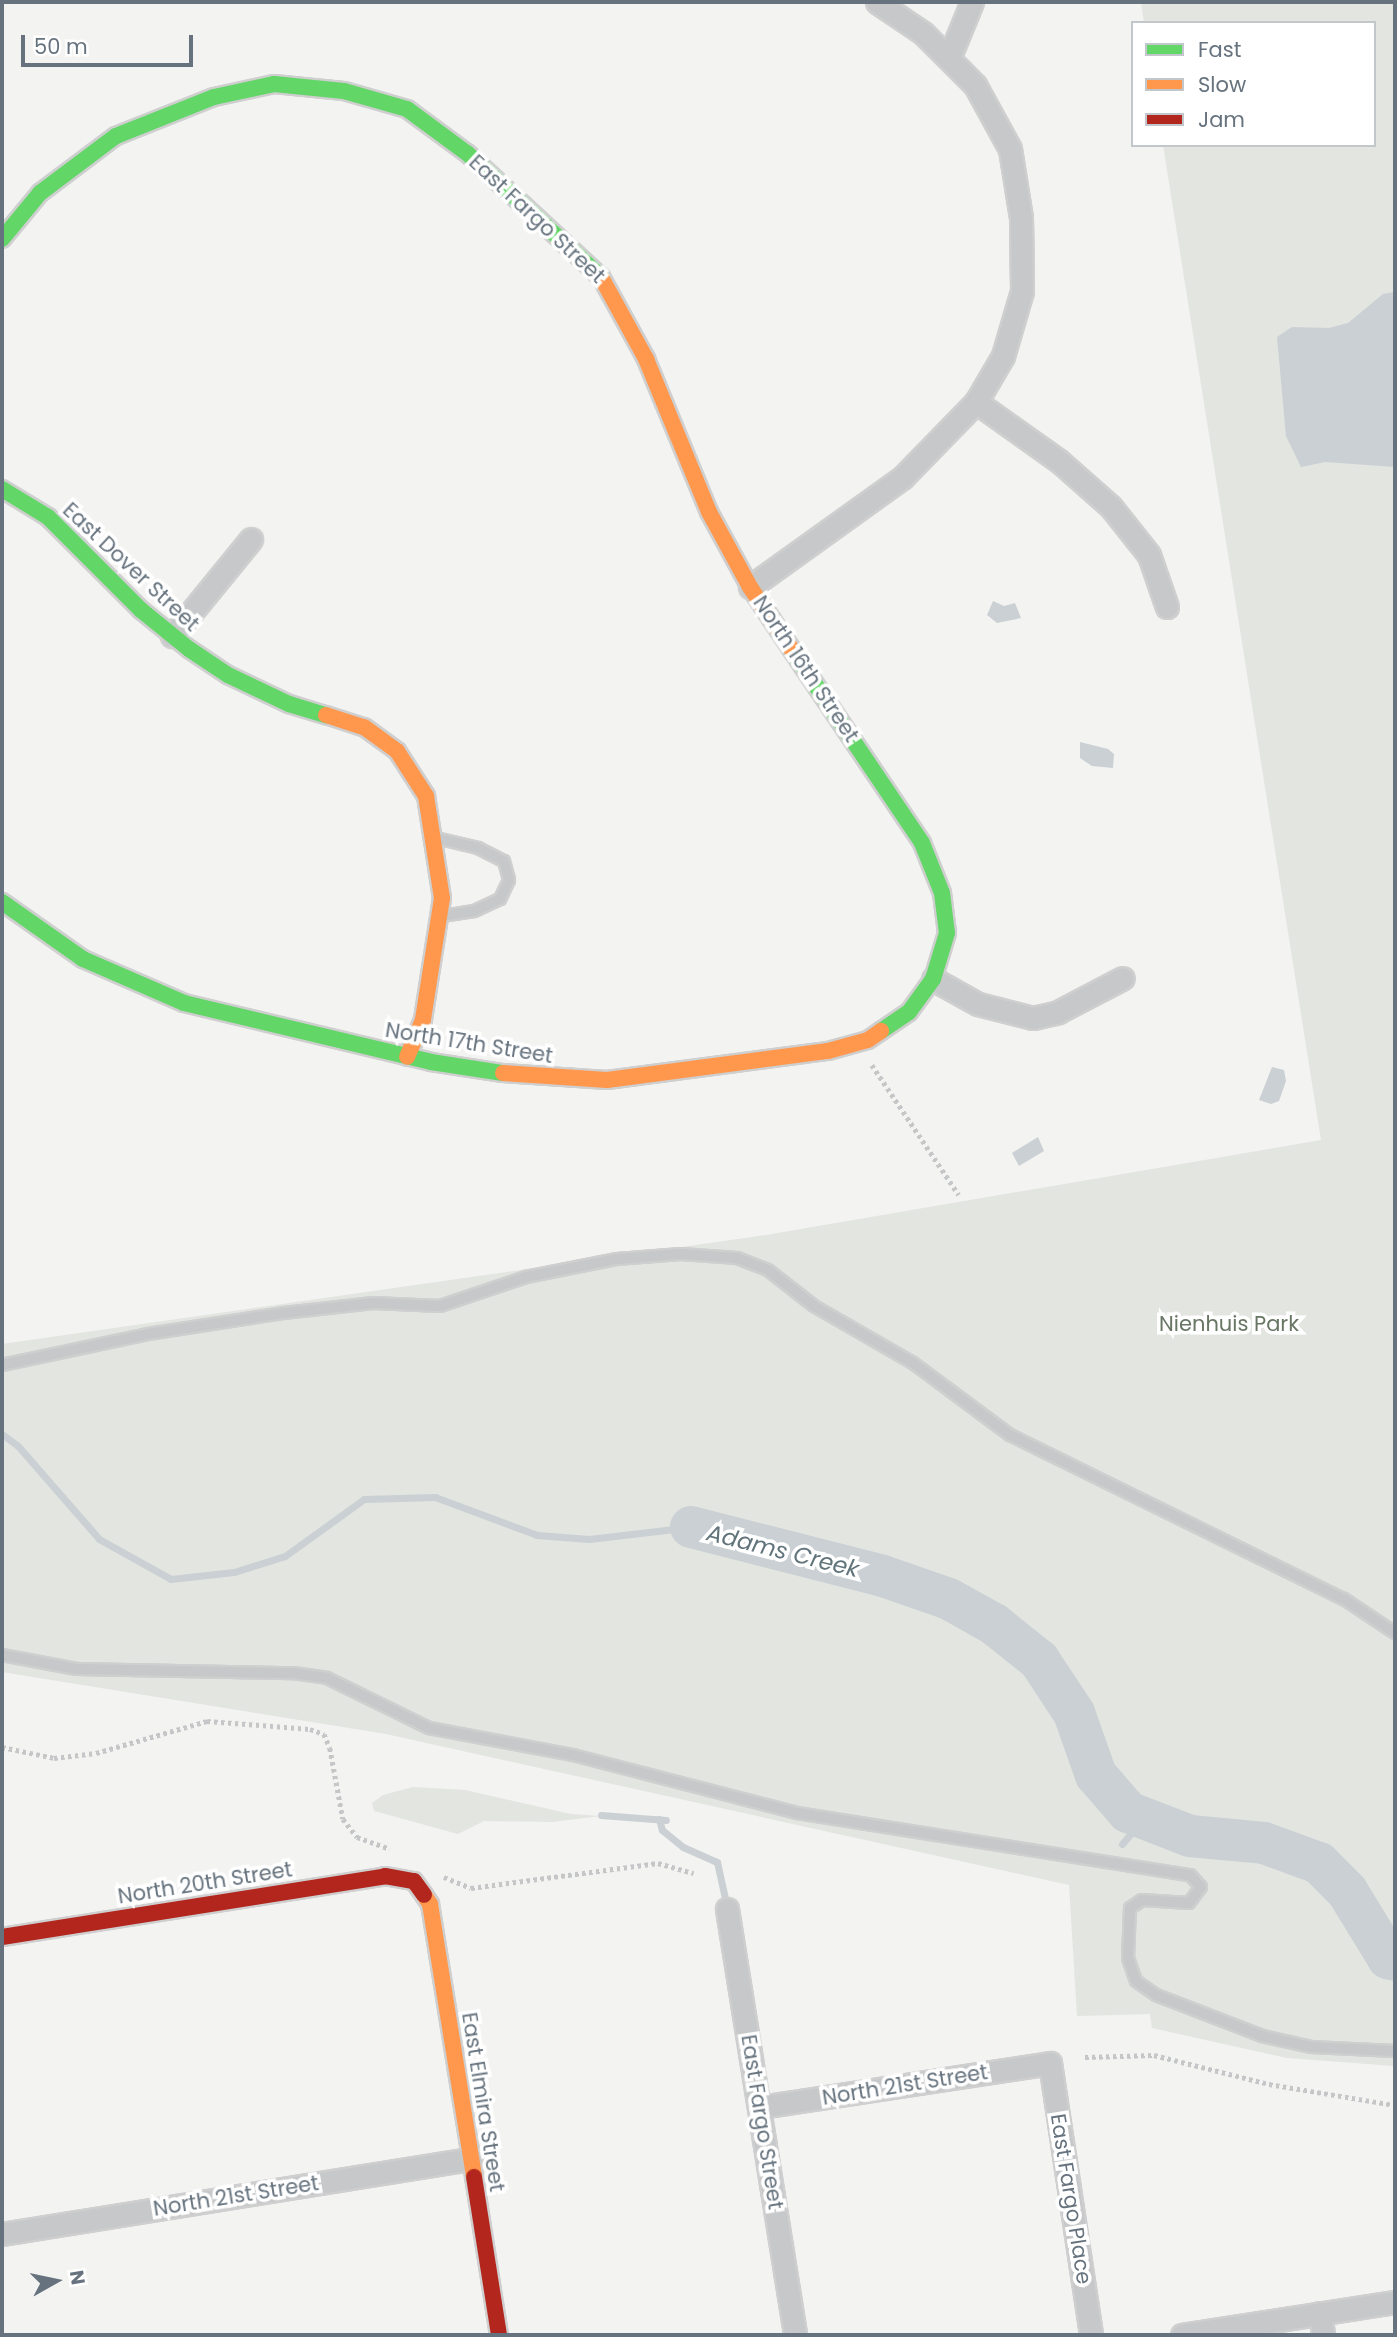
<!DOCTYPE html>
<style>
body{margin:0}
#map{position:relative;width:1397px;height:2337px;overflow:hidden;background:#f3f3f2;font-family:Poppins,sans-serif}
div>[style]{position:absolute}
.green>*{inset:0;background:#e2e5e0}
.water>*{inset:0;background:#cad0d3}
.stream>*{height:7px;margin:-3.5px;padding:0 3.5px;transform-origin:3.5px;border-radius:3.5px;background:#cad0d3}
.river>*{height:42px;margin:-21px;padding:0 21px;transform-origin:21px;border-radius:21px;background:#cad0d3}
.path>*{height:4.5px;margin-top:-2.25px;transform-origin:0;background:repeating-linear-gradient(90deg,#c5c6c7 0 3.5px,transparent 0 7px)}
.roads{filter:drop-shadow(2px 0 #cfcfd0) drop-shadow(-2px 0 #cfcfd0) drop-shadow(0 2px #cfcfd0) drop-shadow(0 -2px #cfcfd0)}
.lane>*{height:10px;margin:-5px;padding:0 5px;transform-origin:5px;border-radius:5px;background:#c7c8c9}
.street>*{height:21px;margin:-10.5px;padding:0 10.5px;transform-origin:10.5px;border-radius:10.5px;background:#c7c8c9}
.fast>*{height:16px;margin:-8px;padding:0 8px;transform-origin:8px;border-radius:8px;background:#63d668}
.slow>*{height:16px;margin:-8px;padding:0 8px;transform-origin:8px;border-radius:8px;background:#ff974d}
.jam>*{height:16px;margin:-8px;padding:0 8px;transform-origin:8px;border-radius:8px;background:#b3261e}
span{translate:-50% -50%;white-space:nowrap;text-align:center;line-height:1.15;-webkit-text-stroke:7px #fff;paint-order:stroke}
.street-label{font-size:21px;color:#66737e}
.park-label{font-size:21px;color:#687664}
.water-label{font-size:23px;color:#62747b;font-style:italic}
.frame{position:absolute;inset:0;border:4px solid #66737e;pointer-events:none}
.legend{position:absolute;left:1131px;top:21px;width:245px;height:126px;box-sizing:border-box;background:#fff;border:2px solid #c2c7cb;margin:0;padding:9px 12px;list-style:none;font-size:21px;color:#66737e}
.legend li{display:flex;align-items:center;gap:14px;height:35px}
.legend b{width:35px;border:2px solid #c2c7cb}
.north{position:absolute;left:21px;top:2246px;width:70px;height:70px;-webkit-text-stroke:5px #fff;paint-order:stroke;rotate:81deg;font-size:19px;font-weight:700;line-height:28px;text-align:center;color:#66737e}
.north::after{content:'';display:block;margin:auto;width:24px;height:32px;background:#66737e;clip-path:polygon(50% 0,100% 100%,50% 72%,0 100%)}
.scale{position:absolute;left:21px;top:35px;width:172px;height:32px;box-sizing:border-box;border:4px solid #66737e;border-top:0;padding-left:9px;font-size:21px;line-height:24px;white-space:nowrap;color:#66737e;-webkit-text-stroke:5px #fff;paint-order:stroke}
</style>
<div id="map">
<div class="green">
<i style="clip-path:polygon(1141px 2px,1395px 2px,1395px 2066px,1287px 2058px,1152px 2028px,1150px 2014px,1077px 2016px,1069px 1885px,386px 1734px,2px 1672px,2px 1344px,766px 1235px,1321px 1140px,1163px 145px,1374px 145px,1374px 23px,1144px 23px)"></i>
<i style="clip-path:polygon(413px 1787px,465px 1790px,571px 1814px,601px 1816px,552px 1822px,484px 1821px,458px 1834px,374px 1811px,372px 1803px,383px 1795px)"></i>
</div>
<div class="water">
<i style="clip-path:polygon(1395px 292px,1395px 467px,1325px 462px,1301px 467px,1286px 436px,1277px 337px,1292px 327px,1329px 328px,1348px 323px,1383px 294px)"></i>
<i style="clip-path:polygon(993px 601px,1004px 606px,1015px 603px,1021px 618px,997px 623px,987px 615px)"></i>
<i style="clip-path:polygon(1080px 742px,1108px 749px,1114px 754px,1113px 768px,1092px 766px,1080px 758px)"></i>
<i style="clip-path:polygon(1272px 1067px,1284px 1070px,1286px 1081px,1279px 1101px,1271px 1104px,1259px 1100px)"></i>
<i style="clip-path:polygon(1038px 1137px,1044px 1151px,1019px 1166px,1012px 1153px)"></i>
</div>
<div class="stream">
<i style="left:2px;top:1434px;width:20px;rotate:37deg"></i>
<i style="left:18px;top:1446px;width:123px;rotate:48.9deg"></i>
<i style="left:99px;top:1539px;width:82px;rotate:29.1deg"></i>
<i style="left:171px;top:1579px;width:63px;rotate:-6.3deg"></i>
<i style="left:234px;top:1572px;width:53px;rotate:-17.4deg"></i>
<i style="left:285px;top:1556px;width:97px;rotate:-35.8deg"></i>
<i style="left:364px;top:1499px;width:71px;rotate:-1.6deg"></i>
<i style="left:435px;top:1497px;width:109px;rotate:20.4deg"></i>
<i style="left:537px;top:1535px;width:52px;rotate:4.4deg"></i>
<i style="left:589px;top:1539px;width:103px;rotate:-6.7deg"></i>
<i style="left:601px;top:1815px;width:65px;rotate:4.4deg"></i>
<i style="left:659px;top:1819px;width:11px;rotate:75deg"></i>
<i style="left:662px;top:1830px;width:27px;rotate:39deg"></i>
<i style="left:683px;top:1847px;width:37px;rotate:24deg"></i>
<i style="left:717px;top:1862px;width:46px;rotate:77.5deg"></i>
<i style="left:1122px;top:1844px;width:31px;rotate:-50deg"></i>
</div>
<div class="river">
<i style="left:691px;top:1527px;width:198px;rotate:14.3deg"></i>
<i style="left:883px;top:1576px;width:70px;rotate:19.2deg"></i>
<i style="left:949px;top:1599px;width:51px;rotate:29.1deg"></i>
<i style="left:994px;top:1624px;width:58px;rotate:38.7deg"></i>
<i style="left:1039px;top:1660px;width:64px;rotate:56.6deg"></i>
<i style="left:1074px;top:1713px;width:66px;rotate:70.5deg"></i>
<i style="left:1096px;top:1775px;width:49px;rotate:49.1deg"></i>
<i style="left:1128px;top:1812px;width:66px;rotate:21.2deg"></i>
<i style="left:1190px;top:1836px;width:74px;rotate:5.4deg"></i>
<i style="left:1264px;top:1843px;width:59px;rotate:20deg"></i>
<i style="left:1319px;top:1863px;width:40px;rotate:45deg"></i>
<i style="left:1347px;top:1891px;width:79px;rotate:58.5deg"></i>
<i style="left:1388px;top:1958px;width:7px;rotate:16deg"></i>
</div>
<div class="path">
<i style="left:872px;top:1065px;width:156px;rotate:56.2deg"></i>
<i style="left:2px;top:1747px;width:53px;rotate:11.9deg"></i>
<i style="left:54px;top:1758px;width:42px;rotate:-6.8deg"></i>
<i style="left:96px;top:1753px;width:116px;rotate:-16.1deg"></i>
<i style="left:207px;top:1721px;width:103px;rotate:4.4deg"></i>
<i style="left:310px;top:1729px;width:15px;rotate:20deg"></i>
<i style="left:324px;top:1734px;width:15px;rotate:67deg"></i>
<i style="left:330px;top:1748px;width:72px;rotate:79.6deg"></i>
<i style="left:343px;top:1819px;width:23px;rotate:52deg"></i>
<i style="left:357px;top:1837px;width:35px;rotate:20deg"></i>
<i style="left:444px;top:1877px;width:29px;rotate:22deg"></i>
<i style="left:471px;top:1888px;width:189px;rotate:-7.6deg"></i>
<i style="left:658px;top:1863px;width:37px;rotate:16deg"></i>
<i style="left:1085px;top:2057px;width:69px;rotate:-1.7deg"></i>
<i style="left:1154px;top:2055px;width:119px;rotate:14.2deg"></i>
<i style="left:1269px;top:2084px;width:128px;rotate:9.5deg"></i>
</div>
<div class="roads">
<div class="lane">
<i style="left:436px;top:838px;width:43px;rotate:13.4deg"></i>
<i style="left:478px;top:848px;width:29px;rotate:27deg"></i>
<i style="left:504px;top:861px;width:20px;rotate:75deg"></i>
<i style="left:509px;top:880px;width:21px;rotate:115deg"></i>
<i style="left:500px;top:899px;width:29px;rotate:155deg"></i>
<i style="left:474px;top:911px;width:31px;rotate:171deg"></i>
<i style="left:2px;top:1365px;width:149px;rotate:-12deg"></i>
<i style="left:148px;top:1334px;width:138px;rotate:-8.8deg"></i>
<i style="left:284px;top:1313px;width:90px;rotate:-6.4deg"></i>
<i style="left:373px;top:1303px;width:67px;rotate:2.6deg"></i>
<i style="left:440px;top:1306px;width:91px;rotate:-18.6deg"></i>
<i style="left:526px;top:1277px;width:93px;rotate:-11.2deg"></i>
<i style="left:617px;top:1259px;width:64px;rotate:-4.5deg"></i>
<i style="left:681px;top:1254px;width:56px;rotate:4.1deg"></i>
<i style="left:737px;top:1258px;width:33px;rotate:21deg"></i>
<i style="left:768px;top:1270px;width:58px;rotate:38deg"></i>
<i style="left:814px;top:1306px;width:114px;rotate:29.9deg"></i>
<i style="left:913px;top:1363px;width:121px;rotate:36.6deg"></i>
<i style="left:1010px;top:1435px;width:372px;rotate:26.2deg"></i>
<i style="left:1344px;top:1599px;width:61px;rotate:33.7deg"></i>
<i style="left:2px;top:1655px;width:76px;rotate:10.6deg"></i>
<i style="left:77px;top:1669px;width:216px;rotate:1.1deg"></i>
<i style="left:293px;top:1673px;width:34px;rotate:8deg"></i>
<i style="left:327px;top:1678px;width:114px;rotate:26.1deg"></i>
<i style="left:429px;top:1728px;width:147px;rotate:10.6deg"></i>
<i style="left:573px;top:1755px;width:231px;rotate:14.5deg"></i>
<i style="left:797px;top:1813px;width:398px;rotate:9deg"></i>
<i style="left:1190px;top:1875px;width:16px;rotate:47deg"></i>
<i style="left:1201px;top:1887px;width:20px;rotate:127deg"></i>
<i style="left:1189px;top:1903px;width:47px;rotate:-176.3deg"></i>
<i style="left:1142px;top:1900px;width:14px;rotate:146deg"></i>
<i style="left:1130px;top:1908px;width:50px;rotate:92.3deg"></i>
<i style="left:1128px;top:1958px;width:24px;rotate:71deg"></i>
<i style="left:1136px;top:1981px;width:24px;rotate:35deg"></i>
<i style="left:1156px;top:1995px;width:114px;rotate:21.1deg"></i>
<i style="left:1262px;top:2036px;width:50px;rotate:12.7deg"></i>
<i style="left:1311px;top:2047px;width:84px;rotate:2.7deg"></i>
</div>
<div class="street">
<i style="left:877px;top:2px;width:55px;rotate:34deg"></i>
<i style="left:923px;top:33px;width:74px;rotate:45deg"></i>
<i style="left:975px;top:85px;width:73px;rotate:61.3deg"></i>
<i style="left:1010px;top:149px;width:70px;rotate:80.9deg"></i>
<i style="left:1021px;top:218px;width:73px;rotate:89.2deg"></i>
<i style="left:1022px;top:291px;width:68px;rotate:106.3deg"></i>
<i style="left:1003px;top:356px;width:53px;rotate:120.4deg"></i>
<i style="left:976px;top:402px;width:102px;rotate:35.4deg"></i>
<i style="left:1059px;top:461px;width:69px;rotate:41.5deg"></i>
<i style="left:1111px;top:507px;width:61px;rotate:51.6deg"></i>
<i style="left:1149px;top:555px;width:55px;rotate:70.9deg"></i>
<i style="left:949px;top:58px;width:61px;rotate:-67.7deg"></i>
<i style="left:750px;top:587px;width:188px;rotate:-35.7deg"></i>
<i style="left:903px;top:477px;width:105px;rotate:-45.8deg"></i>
<i style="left:172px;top:636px;width:125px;rotate:-50.8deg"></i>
<i style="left:933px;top:979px;width:51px;rotate:29.1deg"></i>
<i style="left:978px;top:1004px;width:57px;rotate:14.3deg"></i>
<i style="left:1033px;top:1018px;width:26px;rotate:-13deg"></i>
<i style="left:1058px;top:1012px;width:73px;rotate:-27.6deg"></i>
<i style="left:727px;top:1909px;width:431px;rotate:80.9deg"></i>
<i style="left:760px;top:2107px;width:293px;rotate:-8.6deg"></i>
<i style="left:1050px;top:2063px;width:275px;rotate:81.4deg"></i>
<i style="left:2px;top:2234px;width:475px;rotate:-9.1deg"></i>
<i style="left:1320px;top:2313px;width:22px;rotate:82deg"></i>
<i style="left:1182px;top:2335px;width:216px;rotate:-8.8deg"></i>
</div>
<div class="fast">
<i style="left:2px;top:239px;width:60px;rotate:-50.4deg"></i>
<i style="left:40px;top:193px;width:95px;rotate:-36.9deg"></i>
<i style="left:116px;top:136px;width:105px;rotate:-21.7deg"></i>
<i style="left:214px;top:97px;width:61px;rotate:-12.2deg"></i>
<i style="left:274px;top:84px;width:70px;rotate:5.7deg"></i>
<i style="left:344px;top:91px;width:66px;rotate:15.9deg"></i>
<i style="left:407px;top:109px;width:76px;rotate:36.4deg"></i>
<i style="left:468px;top:154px;width:181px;rotate:42.8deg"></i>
<i style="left:2px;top:489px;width:54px;rotate:31.3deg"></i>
<i style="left:48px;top:517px;width:132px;rotate:45deg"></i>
<i style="left:141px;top:610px;width:62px;rotate:39.1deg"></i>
<i style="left:189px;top:649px;width:47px;rotate:33.7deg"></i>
<i style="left:228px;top:675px;width:68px;rotate:25.4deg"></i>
<i style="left:289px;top:704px;width:39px;rotate:17deg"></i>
<i style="left:794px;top:653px;width:229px;rotate:56deg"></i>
<i style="left:922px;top:843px;width:54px;rotate:68.2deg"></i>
<i style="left:942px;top:893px;width:40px;rotate:82.9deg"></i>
<i style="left:947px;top:933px;width:48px;rotate:106.9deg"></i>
<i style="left:933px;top:979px;width:41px;rotate:126deg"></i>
<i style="left:909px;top:1012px;width:34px;rotate:146deg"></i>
<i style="left:2px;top:902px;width:99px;rotate:35.1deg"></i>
<i style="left:83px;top:959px;width:110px;rotate:23.5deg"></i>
<i style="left:184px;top:1003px;width:254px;rotate:13.4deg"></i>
<i style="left:431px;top:1062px;width:73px;rotate:8.7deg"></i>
</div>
<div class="slow">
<i style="left:601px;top:277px;width:94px;rotate:61.2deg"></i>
<i style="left:646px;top:359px;width:165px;rotate:67.6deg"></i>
<i style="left:709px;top:512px;width:85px;rotate:61.3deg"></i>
<i style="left:750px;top:587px;width:79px;rotate:56.3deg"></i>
<i style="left:326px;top:715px;width:40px;rotate:18deg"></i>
<i style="left:364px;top:727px;width:41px;rotate:36deg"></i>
<i style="left:397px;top:751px;width:54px;rotate:57.2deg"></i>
<i style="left:426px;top:796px;width:103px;rotate:81.1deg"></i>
<i style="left:442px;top:898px;width:123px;rotate:98.9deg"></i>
<i style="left:423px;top:1020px;width:40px;rotate:113.4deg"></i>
<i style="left:503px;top:1073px;width:104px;rotate:3.9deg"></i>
<i style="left:607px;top:1080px;width:223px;rotate:-7.5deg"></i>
<i style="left:828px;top:1051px;width:41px;rotate:-15.4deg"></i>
<i style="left:868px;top:1040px;width:16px;rotate:-35deg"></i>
<i style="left:424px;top:1895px;width:11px;rotate:56deg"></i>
<i style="left:430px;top:1904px;width:277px;rotate:80.8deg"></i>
</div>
<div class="jam">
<i style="left:2px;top:1937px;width:388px;rotate:-9deg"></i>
<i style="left:385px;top:1876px;width:29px;rotate:10deg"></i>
<i style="left:414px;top:1881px;width:17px;rotate:54deg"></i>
<i style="left:474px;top:2177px;width:160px;rotate:81deg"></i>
</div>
</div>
<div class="street-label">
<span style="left:537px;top:219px;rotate:43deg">East Fargo Street</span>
<span style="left:131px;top:567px;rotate:43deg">East Dover Street</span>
<span style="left:806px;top:669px;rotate:56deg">North 16th Street</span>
<span style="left:469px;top:1043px;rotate:9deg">North 17th Street</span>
<span style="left:205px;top:1883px;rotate:-9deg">North 20th Street</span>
<span style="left:905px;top:2085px;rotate:-9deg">North 21st Street</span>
<span style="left:483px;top:2102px;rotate:81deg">East Elmira Street</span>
<span style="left:762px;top:2122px;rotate:81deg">East Fargo Street</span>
<span style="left:236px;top:2196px;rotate:-9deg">North 21st Street</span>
<span style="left:1071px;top:2199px;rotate:81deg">East Fargo Place</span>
</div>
<div class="park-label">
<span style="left:1229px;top:1324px">Nienhuis Park</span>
</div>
<div class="water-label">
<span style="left:783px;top:1551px;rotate:14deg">Adams Creek</span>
</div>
<div class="frame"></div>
<ul class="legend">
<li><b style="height:9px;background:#63d668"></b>Fast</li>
<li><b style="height:9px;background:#ff974d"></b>Slow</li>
<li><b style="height:9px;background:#b3261e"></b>Jam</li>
</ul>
<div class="north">N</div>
<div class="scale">50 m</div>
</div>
